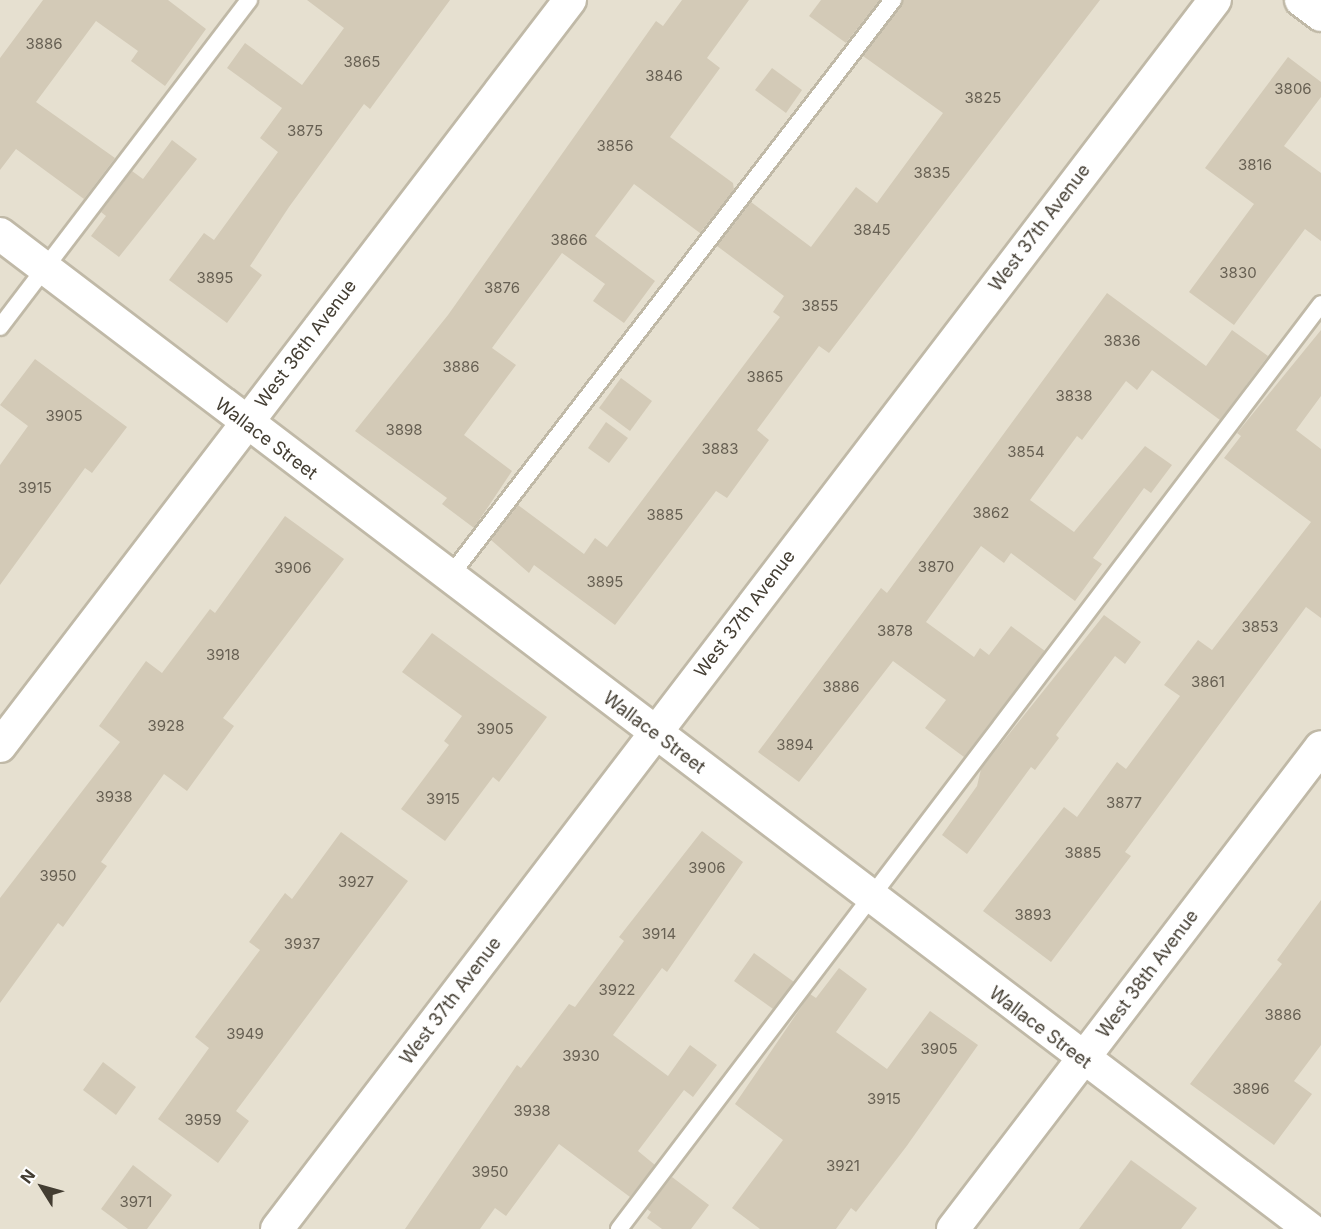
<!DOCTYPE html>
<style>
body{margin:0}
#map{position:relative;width:1321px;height:1229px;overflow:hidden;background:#f1eee2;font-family:Inter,sans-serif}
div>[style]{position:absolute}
.residential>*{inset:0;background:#e6e0d0}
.building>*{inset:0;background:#d3cab7}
.roads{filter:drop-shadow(2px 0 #c0b9a7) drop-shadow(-2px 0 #c0b9a7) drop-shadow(0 2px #c0b9a7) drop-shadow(0 -2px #c0b9a7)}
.lane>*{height:16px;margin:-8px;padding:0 8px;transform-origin:8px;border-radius:8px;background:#fff}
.street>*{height:32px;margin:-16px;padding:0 16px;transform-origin:16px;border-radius:16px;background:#fff}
span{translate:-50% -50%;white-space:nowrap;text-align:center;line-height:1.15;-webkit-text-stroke:5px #fff;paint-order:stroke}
.number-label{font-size:15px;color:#676053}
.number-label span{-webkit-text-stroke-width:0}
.street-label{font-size:18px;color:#433d32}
.north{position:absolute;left:12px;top:1157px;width:60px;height:60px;-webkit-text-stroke:4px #fff;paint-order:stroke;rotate:307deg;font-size:16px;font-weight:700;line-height:24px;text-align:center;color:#433d32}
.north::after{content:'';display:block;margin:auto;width:21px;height:27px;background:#433d32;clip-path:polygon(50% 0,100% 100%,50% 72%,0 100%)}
</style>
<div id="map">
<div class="residential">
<i style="clip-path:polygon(0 0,1321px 0,1321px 1229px,0 1229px)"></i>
</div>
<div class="building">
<i style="clip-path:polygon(43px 0,168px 0,206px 29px,165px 86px,131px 61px,138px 51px,96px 21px,36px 102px,115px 158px,84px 199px,16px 149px,0 170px,0 58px)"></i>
<i style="clip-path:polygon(307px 0,450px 0,370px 109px,364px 104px,289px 207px,250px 266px,262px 275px,227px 323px,169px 280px,204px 233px,214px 240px,278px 152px,260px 138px,282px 108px,227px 68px,245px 43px,302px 85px,344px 28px)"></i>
<i style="clip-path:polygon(682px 0,749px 0,707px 58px,720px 68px,670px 137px,733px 183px,734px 190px,700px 233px,634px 184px,595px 236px,655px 281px,624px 323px,593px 301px,605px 284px,562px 253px,492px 348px,516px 365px,464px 435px,512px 471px,474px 528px,442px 504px,447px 498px,355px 431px,448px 315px,656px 21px,663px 26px)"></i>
<i style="clip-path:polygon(821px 0,880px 0,846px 43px,809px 16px)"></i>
<i style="clip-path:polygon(903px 0,1100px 0,829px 353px,819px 346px,757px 430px,769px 440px,727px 498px,716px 491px,615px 625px,534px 565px,529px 573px,491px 540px,518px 505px,584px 554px,595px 538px,607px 547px,780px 317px,773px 312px,784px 296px,717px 246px,751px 202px,811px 247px,856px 187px,877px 203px,943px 113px,863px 56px)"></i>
<i style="clip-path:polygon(1288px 57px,1321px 82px,1321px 97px,1284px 146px,1321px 173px,1321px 241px,1305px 229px,1234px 325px,1189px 292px,1254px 204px,1205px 168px)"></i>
<i style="clip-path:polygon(772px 68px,802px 90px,786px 113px,755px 90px)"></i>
<i style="clip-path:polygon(172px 140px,197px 159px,119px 257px,91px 236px,106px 216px,101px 212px,132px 171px,143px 179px)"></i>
<i style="clip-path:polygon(1107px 293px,1206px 366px,1232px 330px,1268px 356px,1220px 420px,1152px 370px,1137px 390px,1126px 381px,1082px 440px,1077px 436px,1030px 500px,1074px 532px,1145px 446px,1172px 465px,1151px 493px,1144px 488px,1093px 558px,1102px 564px,1075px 601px,1011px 553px,1004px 563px,981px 546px,926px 622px,974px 657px,980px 648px,989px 655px,1011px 626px,1045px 651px,964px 757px,925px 728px,946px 700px,893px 661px,799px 782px,758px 752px,881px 588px,887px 593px)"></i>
<i style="clip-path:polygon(1321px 330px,1321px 396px,1296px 430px,1321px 449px,1321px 618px,1306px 607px,1125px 852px,1131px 856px,1051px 962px,983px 911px,1064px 807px,1077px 817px,1117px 762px,1126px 769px,1180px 696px,1164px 685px,1198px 640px,1212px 650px,1311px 522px,1224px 458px,1241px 436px,1237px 433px)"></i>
<i style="clip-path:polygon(35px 359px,127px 427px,92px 473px,85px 468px,0 585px,0 465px,28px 426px,0 405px)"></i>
<i style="clip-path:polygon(621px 378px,652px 401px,630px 431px,599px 408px)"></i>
<i style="clip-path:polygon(606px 422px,628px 438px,609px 463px,588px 448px)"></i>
<i style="clip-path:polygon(285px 516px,344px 559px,223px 718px,234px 726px,187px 791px,164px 774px,101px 862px,107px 866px,63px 927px,58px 923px,0 1003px,0 898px,120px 742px,99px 726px,146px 661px,162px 673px,210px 609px,215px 613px)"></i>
<i style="clip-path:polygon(1104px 615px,1141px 642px,1125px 664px,1115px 656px,1056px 735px,1059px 738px,1035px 770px,1031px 767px,967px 854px,942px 835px,977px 786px,981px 769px)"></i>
<i style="clip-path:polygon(432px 633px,547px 717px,499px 782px,493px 777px,445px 841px,401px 809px,449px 745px,444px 741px,462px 716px,402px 672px)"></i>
<i style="clip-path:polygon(702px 831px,743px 862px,667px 972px,662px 968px,613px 1035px,668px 1076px,690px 1045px,717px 1065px,693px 1097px,684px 1090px,638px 1151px,655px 1165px,630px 1197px,559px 1144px,506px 1216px,495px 1208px,480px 1229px,405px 1229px,517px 1065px,521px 1068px,569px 1004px,575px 1007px,624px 941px,619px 937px)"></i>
<i style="clip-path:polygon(341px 832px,408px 881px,236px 1111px,249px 1121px,218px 1163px,158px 1119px,209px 1048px,195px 1037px,260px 950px,249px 942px,285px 893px,292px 899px)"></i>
<i style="clip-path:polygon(1321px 900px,1321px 1045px,1294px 1081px,1312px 1094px,1274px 1145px,1190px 1084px,1282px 964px,1277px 960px)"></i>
<i style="clip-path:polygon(754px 953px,794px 982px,773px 1009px,734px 981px)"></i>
<i style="clip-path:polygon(839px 968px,867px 989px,836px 1032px,887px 1069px,930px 1011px,978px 1045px,906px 1147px,856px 1212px,851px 1208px,836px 1229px,760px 1229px,732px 1208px,783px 1140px,735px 1104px,810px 994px,816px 998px)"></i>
<i style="clip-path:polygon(103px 1062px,136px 1087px,116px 1115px,83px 1090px)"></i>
<i style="clip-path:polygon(1131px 1160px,1197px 1208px,1181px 1229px,1079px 1229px)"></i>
<i style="clip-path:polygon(133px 1165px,172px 1195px,147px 1229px,128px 1229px,101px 1209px)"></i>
<i style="clip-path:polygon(672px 1177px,709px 1205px,691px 1229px,662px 1229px,647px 1218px,651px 1212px,647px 1209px)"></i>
</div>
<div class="roads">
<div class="lane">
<i style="left:0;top:327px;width:411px;rotate:-52.7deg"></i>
<i style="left:450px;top:576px;width:727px;rotate:-52.44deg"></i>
<i style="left:619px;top:1229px;width:1161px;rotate:-52.8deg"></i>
</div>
<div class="street">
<i style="left:1301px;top:0;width:25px;rotate:37deg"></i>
<i style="left:0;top:234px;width:1645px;rotate:37.22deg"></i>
<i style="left:0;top:746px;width:939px;rotate:-52.62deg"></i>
<i style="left:277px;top:1229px;width:1546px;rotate:-52.65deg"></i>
<i style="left:953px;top:1229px;width:606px;rotate:-52.64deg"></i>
</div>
</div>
<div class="number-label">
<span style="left:44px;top:44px">3886</span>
<span style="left:362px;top:62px">3865</span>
<span style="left:664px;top:76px">3846</span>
<span style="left:1293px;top:89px">3806</span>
<span style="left:983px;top:98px">3825</span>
<span style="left:305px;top:131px">3875</span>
<span style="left:615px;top:146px">3856</span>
<span style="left:1255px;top:165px">3816</span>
<span style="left:932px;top:173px">3835</span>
<span style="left:872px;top:230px">3845</span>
<span style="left:569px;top:240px">3866</span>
<span style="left:1238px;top:273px">3830</span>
<span style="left:215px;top:278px">3895</span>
<span style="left:502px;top:288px">3876</span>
<span style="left:820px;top:306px">3855</span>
<span style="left:1122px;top:341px">3836</span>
<span style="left:461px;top:367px">3886</span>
<span style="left:765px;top:377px">3865</span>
<span style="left:1074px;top:396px">3838</span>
<span style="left:64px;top:416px">3905</span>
<span style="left:404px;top:430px">3898</span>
<span style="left:720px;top:449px">3883</span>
<span style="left:1026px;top:452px">3854</span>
<span style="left:35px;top:488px">3915</span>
<span style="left:991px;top:513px">3862</span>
<span style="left:665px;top:515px">3885</span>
<span style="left:936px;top:567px">3870</span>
<span style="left:293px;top:568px">3906</span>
<span style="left:605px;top:582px">3895</span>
<span style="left:1260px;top:627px">3853</span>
<span style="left:895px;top:631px">3878</span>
<span style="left:223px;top:655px">3918</span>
<span style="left:1208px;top:682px">3861</span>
<span style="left:841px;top:687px">3886</span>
<span style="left:166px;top:726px">3928</span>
<span style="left:495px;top:729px">3905</span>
<span style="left:795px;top:745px">3894</span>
<span style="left:114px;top:797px">3938</span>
<span style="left:443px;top:799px">3915</span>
<span style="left:1124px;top:803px">3877</span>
<span style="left:1083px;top:853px">3885</span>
<span style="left:707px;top:868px">3906</span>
<span style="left:58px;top:876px">3950</span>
<span style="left:356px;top:882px">3927</span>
<span style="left:1033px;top:915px">3893</span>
<span style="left:659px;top:934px">3914</span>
<span style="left:302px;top:944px">3937</span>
<span style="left:617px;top:990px">3922</span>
<span style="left:1283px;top:1015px">3886</span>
<span style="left:245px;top:1034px">3949</span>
<span style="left:939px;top:1049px">3905</span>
<span style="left:581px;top:1056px">3930</span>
<span style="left:1251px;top:1089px">3896</span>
<span style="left:884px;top:1099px">3915</span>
<span style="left:532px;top:1111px">3938</span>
<span style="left:203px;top:1120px">3959</span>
<span style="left:843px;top:1166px">3921</span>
<span style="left:490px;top:1172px">3950</span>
<span style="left:136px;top:1202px">3971</span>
</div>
<div class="street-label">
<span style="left:1040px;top:228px;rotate:-53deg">West 37th Avenue</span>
<span style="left:306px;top:344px;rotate:-53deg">West 36th Avenue</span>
<span style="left:266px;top:439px;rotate:37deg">Wallace Street</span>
<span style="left:745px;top:614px;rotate:-53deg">West 37th Avenue</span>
<span style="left:654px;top:733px;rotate:37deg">Wallace Street</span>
<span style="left:1148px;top:974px;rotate:-53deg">West 38th Avenue</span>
<span style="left:451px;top:1001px;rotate:-53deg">West 37th Avenue</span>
<span style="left:1040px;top:1028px;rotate:37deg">Wallace Street</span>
</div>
<div class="north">N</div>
</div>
